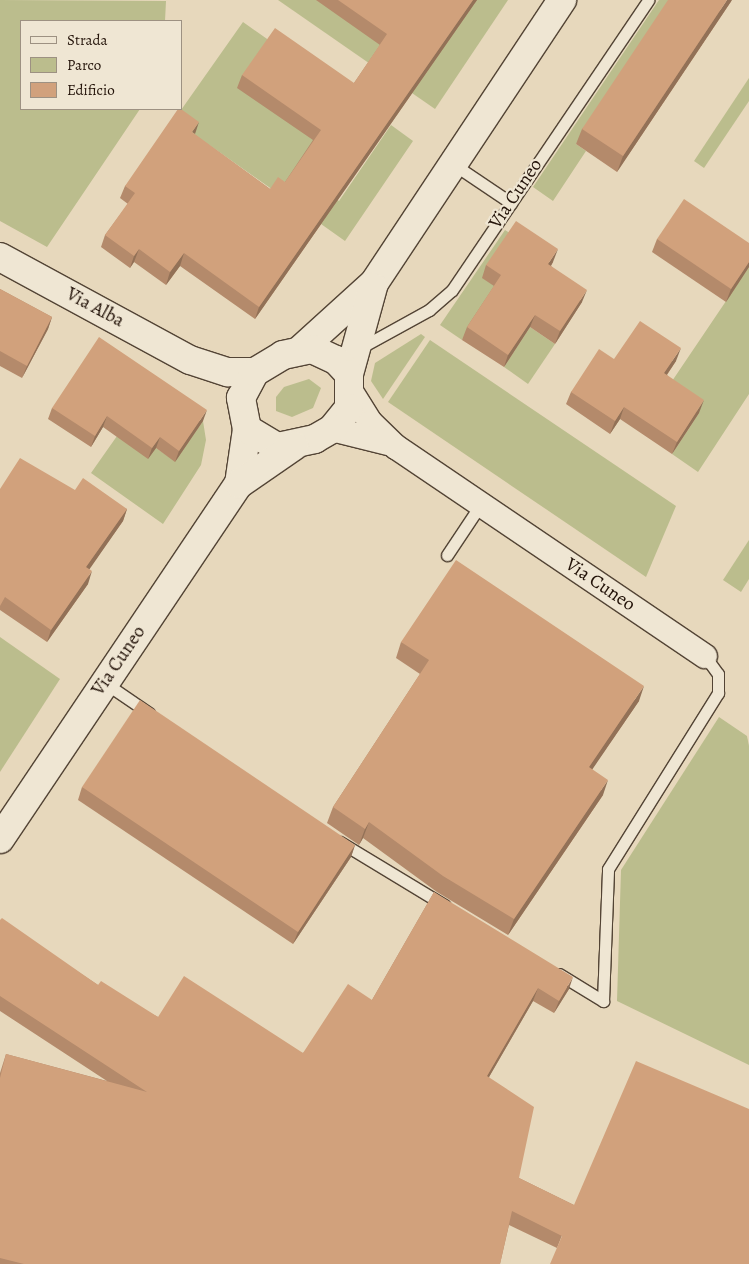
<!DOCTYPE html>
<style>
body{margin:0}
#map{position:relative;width:749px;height:1264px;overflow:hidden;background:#e7d8bc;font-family:Alegreya,serif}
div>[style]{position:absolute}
.green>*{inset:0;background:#bbbd8d}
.roads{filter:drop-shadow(1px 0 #534435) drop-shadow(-1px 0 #534435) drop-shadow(0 1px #534435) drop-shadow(0 -1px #534435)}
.service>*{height:11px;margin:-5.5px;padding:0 5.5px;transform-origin:5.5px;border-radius:5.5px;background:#efe6d3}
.minor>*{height:24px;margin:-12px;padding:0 12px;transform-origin:12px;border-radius:12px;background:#efe6d3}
.tertiary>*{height:28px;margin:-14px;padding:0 14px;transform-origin:14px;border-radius:14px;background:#efe6d3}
.secondary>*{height:28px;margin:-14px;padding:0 14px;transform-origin:14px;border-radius:14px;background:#efe6d3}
.wall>*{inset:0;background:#b48a6b}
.shaded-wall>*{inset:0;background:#927157}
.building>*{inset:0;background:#d1a17c}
span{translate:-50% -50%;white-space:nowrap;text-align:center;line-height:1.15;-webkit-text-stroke:4.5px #efe6d3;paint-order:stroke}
.street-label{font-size:19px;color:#221208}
.legend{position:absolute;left:20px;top:20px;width:162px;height:90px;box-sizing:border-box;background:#efe6d3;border:1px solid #9d9182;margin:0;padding:6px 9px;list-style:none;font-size:15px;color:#221208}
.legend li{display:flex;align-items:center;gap:10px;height:25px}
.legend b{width:25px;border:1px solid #9d9182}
</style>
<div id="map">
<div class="green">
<i style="clip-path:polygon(0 0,166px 1px,165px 21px,21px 21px,21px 109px,140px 109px,47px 247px,0 221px)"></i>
<i style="clip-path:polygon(278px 0,508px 0,435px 109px)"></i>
<i style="clip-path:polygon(659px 0,673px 0,576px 144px,586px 151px,553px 201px,533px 187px)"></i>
<i style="clip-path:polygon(243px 22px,270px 41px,316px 142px,297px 171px,339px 201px,391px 125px,413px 141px,345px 241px,174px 120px)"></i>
<i style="clip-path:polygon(749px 78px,749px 101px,704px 168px,694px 161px)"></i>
<i style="clip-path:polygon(505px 230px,511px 234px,496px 288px,462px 340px,440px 325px)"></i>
<i style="clip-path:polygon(749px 267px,749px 394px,698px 472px,672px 454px,699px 413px,666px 390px)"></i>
<i style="clip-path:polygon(530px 327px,555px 344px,528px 384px,504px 367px)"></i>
<i style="clip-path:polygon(421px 334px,425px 337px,383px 399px,371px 381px,375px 363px)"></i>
<i style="clip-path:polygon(430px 340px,676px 506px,646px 577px,388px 402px)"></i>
<i style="clip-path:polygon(309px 379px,321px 388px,313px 408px,292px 417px,276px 411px,276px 397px,284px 387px)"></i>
<i style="clip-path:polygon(203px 421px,206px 440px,201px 465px,163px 524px,91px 473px,117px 436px,156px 448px,175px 461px)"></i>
<i style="clip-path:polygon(749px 540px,749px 579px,741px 592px,723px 580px)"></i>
<i style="clip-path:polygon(0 637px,60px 679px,0 772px)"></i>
<i style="clip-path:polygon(719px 717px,747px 736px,749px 746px,749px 1065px,617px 1001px,621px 870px)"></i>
</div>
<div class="roads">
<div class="service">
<i style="left:453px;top:164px;width:70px;rotate:33.9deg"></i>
<i style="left:360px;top:348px;width:79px;rotate:-28.8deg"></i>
<i style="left:429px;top:310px;width:30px;rotate:-41deg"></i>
<i style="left:452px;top:290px;width:350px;rotate:-55.9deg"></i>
<i style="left:447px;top:555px;width:61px;rotate:-56.3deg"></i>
<i style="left:105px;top:683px;width:53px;rotate:34.3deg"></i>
<i style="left:340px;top:842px;width:122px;rotate:31.2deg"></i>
<i style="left:559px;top:974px;width:52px;rotate:31.5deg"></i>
<i style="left:603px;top:1001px;width:132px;rotate:-87.8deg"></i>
<i style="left:608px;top:869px;width:208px;rotate:-58deg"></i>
<i style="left:718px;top:693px;width:19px;rotate:-90deg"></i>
<i style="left:718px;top:674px;width:22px;rotate:-126deg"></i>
</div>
<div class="minor">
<i style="left:352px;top:393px;width:36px;rotate:58deg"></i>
<i style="left:371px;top:423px;width:35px;rotate:44deg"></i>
<i style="left:396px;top:447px;width:373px;rotate:34.1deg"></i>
<i style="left:332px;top:429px;width:58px;rotate:14deg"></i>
</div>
<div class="tertiary">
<i style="left:0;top:257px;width:216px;rotate:28.5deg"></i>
<i style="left:190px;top:360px;width:40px;rotate:18deg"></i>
<i style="left:228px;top:372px;width:27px"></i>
</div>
<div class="secondary">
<i style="left:300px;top:350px;width:100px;rotate:-42.2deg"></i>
<i style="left:374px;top:283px;width:340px;rotate:-56.4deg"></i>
<i style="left:349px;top:374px;width:90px;rotate:-74.6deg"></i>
<i style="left:239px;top:484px;width:56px;rotate:-81.7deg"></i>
<i style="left:247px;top:429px;width:32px;rotate:-101deg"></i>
<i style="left:241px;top:398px;width:30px;rotate:-62deg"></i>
<i style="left:255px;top:372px;width:33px;rotate:-31deg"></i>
<i style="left:283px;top:355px;width:30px;rotate:-12deg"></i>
<i style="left:312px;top:349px;width:26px;rotate:25deg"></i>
<i style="left:336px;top:360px;width:19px;rotate:47deg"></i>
<i style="left:349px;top:374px;width:34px;rotate:90deg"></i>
<i style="left:349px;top:408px;width:27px;rotate:129deg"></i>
<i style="left:332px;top:429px;width:20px;rotate:150deg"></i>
<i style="left:315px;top:439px;width:39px;rotate:168deg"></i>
<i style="left:277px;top:447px;width:35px;rotate:-149deg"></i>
<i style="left:0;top:839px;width:428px;rotate:-56.1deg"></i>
<i style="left:239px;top:484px;width:67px;rotate:-34.6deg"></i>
</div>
</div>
<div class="wall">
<i style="clip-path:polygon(316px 0,477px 0,255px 319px,180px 266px,166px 285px,134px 262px,130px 268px,101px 247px,105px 235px,128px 204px,120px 198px,125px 186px,194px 134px,270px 189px,285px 182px,313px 140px,237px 88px,242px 75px,354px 83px,380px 45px)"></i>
<i style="clip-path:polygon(732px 0,617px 172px,576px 144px,582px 129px)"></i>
<i style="clip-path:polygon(657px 239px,749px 243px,749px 267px,726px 302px,652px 252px)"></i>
<i style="clip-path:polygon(553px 262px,551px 266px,582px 302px,555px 344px,530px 327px,504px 367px,462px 340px,467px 327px,494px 286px,482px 278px,486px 265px)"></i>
<i style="clip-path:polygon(0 289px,52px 317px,48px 329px,22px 378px,0 366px)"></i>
<i style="clip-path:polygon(614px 359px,676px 361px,667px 375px,699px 413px,672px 454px,620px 419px,610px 434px,566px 404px,571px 392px)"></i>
<i style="clip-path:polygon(52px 408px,203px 421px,175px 462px,156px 448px,148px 459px,103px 427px,91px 447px,48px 419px)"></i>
<i style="clip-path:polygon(0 489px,75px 490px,127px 509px,123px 521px,89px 569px,88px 584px,47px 642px,0 610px)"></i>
<i style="clip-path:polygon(401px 642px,639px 701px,592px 769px,603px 795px,508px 935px,437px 892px,363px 838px,359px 845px,327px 823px,333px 807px,420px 674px,396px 658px)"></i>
<i style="clip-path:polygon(82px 787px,355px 845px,351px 857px,293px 944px,78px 800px)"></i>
<i style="clip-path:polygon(434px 892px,569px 989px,554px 1013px,533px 1001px,489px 1077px,519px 1178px,574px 1205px,557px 1248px,509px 1225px,500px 1264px,0 1264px,0 1073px,6px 1054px,107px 1081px,0 1011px,0 920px,98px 985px,158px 1017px,303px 1053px,372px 1000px)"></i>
</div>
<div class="shaded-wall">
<i style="clip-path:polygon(473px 0,477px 0,255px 319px,259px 307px)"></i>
<i style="clip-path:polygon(727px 0,732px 0,617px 172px,623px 156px)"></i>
<i style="clip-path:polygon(199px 122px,195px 134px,192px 132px)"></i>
<i style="clip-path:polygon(139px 249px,134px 262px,130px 268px,134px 256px)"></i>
<i style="clip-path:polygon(558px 249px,553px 262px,544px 277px,548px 264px)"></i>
<i style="clip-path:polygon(184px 253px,180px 266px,166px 285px,170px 272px)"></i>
<i style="clip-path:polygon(749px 262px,749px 267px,726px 302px,731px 289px)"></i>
<i style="clip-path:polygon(587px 290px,582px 302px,555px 344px,560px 331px)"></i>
<i style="clip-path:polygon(535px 315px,530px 327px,504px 367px,508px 355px)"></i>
<i style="clip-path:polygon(52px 317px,48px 329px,22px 378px,27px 366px)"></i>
<i style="clip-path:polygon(681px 348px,676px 361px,659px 386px,664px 373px)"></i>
<i style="clip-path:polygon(704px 400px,699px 413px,672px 454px,677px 442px)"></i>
<i style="clip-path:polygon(624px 407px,620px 419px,610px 434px,615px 421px)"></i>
<i style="clip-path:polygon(207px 410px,203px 421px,175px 462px,179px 451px)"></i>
<i style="clip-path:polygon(107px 416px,103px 427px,91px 447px,95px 436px)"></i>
<i style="clip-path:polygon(160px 437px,156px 448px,148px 459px,152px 448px)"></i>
<i style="clip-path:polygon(127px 509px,123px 521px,82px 580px,86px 567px)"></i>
<i style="clip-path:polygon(92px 571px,88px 584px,47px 642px,51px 630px)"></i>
<i style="clip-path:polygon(644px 686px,639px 701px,583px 783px,589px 767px)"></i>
<i style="clip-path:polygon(608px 780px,603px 795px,508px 935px,514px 919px)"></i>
<i style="clip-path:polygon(369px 822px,363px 838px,359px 845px,365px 829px)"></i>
<i style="clip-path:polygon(355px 845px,351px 857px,293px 944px,298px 932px)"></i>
<i style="clip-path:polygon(573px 977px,569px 989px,554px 1013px,559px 1001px)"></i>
<i style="clip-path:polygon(538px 988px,533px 1001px,482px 1089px,487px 1076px)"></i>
</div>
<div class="building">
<i style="clip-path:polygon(338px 0,473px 0,259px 307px,184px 253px,170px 272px,139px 249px,134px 256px,105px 235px,135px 193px,125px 186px,178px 109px,181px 109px,199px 122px,192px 132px,270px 189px,278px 177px,285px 182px,321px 130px,242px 75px,275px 28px,354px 83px,387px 34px)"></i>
<i style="clip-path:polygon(668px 0,727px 0,623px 156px,582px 129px)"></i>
<i style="clip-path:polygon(684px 199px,749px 243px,749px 262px,731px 289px,657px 239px)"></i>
<i style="clip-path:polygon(516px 221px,558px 249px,548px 264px,587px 290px,560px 331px,535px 315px,508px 355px,467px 327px,501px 275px,486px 265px)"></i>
<i style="clip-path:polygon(0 289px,52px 317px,27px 366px,0 351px)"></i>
<i style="clip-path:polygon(640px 321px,681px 348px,664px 373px,704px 400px,677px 442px,624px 407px,615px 421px,571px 392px,599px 349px,614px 359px)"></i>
<i style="clip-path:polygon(99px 337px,207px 410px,179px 451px,160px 437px,152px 448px,107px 416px,95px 436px,52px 408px)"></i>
<i style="clip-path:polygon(20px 458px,75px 490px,83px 478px,127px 509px,86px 567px,92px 571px,51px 630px,5px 597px,0 606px,0 489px)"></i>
<i style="clip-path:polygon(456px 560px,644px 686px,589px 767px,608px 780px,514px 919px,443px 876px,369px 822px,365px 829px,333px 807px,429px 660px,401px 642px)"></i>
<i style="clip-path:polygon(140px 700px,355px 845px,298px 932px,82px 787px)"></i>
<i style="clip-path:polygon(434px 892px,573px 977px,559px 1001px,538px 988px,487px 1076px,534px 1107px,519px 1178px,574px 1205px,636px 1061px,749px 1109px,749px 1264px,550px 1264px,562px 1236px,512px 1211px,500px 1264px,24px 1264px,0 1258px,0 1078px,6px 1054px,147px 1092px,0 996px,0 920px,2px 918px,98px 985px,101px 981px,158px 1017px,184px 976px,303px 1053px,348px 984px,372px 1000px)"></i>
</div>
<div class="street-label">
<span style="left:516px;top:194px;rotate:-56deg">Via Cuneo</span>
<span style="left:95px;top:308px;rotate:28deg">Via Alba</span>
<span style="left:600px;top:585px;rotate:34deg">Via Cuneo</span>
<span style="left:119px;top:661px;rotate:-56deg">Via Cuneo</span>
</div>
<ul class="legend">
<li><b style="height:6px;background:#efe6d3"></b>Strada</li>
<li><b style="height:14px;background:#bbbd8d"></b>Parco</li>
<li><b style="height:14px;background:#d1a17c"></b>Edificio</li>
</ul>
</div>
